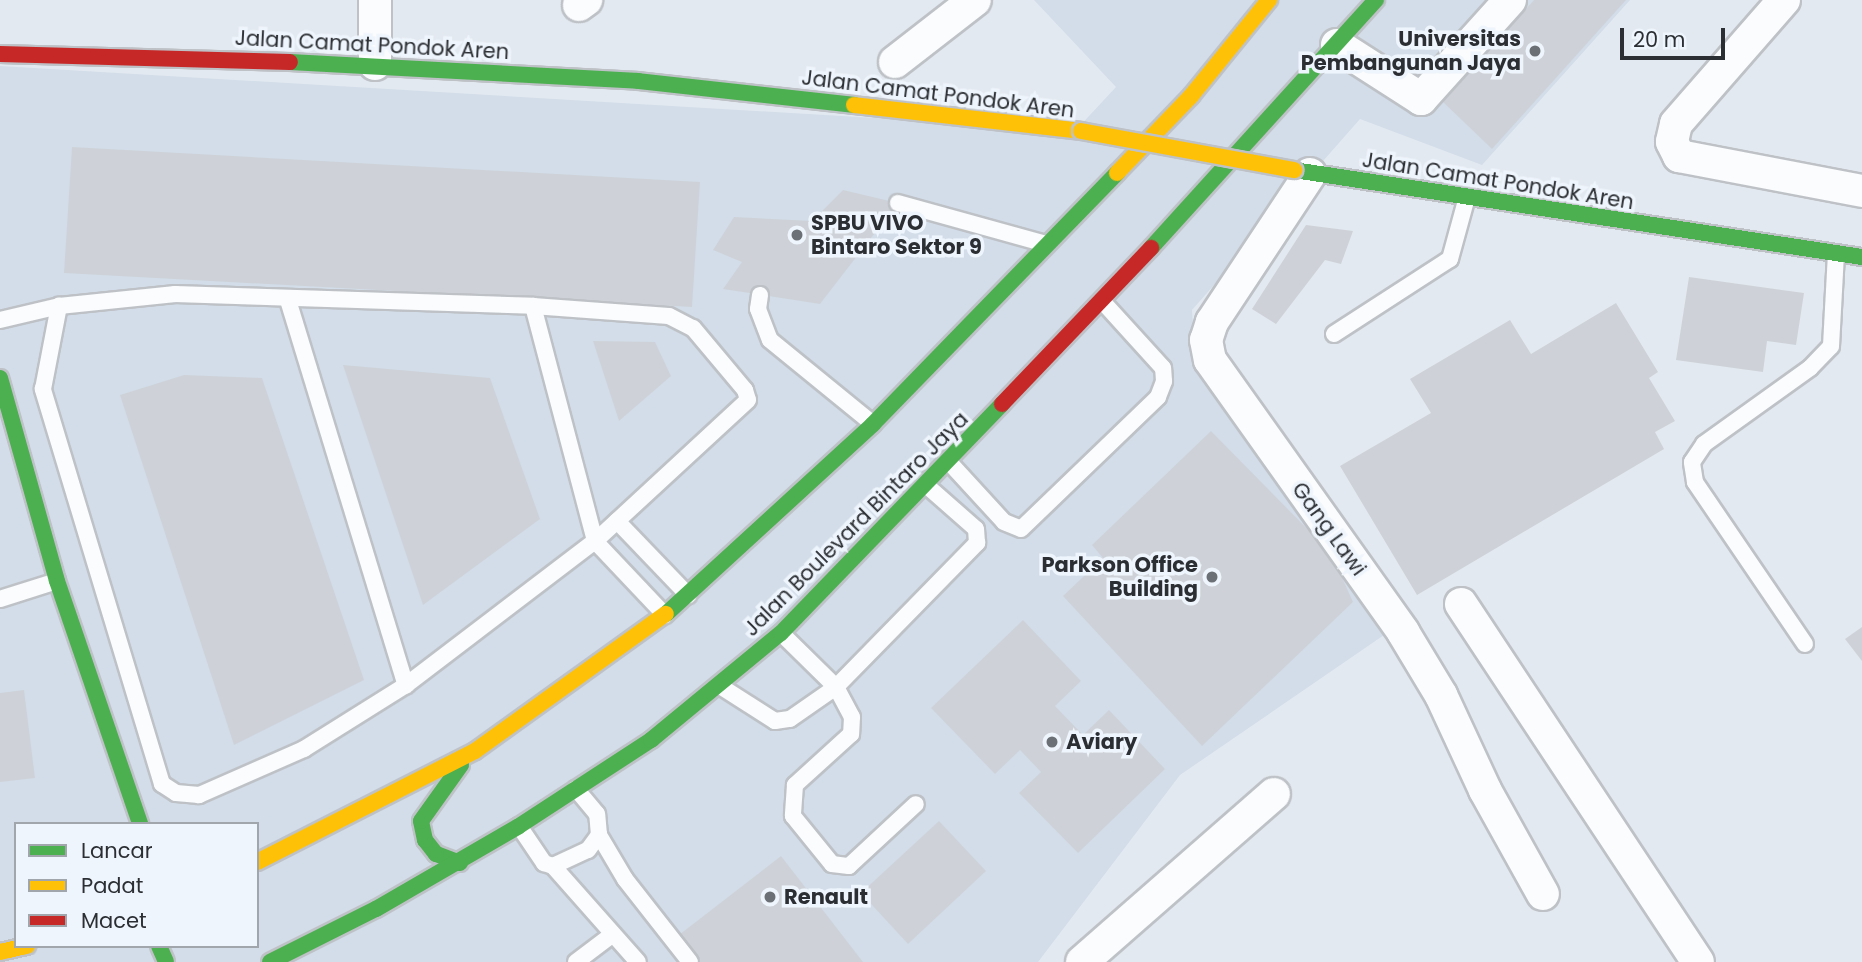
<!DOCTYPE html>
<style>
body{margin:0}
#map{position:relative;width:1862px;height:962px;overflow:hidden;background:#e3e9f0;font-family:Poppins,sans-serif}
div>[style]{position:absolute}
.built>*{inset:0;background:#d2dde9}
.building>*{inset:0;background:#ced2d8}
.roads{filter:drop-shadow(2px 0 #bec2c7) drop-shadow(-2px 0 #bec2c7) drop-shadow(0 2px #bec2c7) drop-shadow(0 -2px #bec2c7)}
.lane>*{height:16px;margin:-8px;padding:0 8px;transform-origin:8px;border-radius:8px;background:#fbfcfd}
.street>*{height:32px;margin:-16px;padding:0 16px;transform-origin:16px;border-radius:16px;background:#fbfcfd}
.fast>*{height:16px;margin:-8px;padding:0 8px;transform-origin:8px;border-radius:8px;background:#4caf50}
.slow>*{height:16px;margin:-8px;padding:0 8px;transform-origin:8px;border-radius:8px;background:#ffc107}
.jam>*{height:16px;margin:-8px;padding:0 8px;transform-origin:8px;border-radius:8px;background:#c62828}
.bridges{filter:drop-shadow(2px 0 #bec2c7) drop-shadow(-2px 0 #bec2c7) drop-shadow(0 2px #bec2c7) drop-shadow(0 -2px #bec2c7)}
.slow-bridge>*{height:16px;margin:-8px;padding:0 8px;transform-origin:8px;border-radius:8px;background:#ffc107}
.dots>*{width:19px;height:19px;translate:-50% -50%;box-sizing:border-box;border:4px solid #eff5fc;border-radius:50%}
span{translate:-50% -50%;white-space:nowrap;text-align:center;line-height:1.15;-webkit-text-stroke:7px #eff5fc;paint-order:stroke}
.poi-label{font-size:21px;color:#2b2f34;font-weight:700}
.right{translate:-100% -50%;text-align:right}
.left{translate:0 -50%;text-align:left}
.street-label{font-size:21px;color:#2b2f34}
.legend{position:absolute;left:14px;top:822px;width:245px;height:126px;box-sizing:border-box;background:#eff5fc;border:2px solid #a1a6ac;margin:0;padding:9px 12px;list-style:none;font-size:21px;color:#2b2f34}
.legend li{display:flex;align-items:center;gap:14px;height:35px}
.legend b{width:35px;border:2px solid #a1a6ac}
.scale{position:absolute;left:1620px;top:28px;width:105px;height:32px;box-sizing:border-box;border:4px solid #2b2f34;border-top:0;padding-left:9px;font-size:21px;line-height:24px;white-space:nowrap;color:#2b2f34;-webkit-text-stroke:5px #eff5fc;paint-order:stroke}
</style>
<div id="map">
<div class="built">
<i style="clip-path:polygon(evenodd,1034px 0,1630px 0,1482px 165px,1360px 119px,1192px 310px,1196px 365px,1403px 622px,1180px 775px,1038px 962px,0 962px,0 66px,1076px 130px,1116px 87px,1034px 0,16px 824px,257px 824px,257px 946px,16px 946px,16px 824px)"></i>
</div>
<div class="building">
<i style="clip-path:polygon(1534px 0,1626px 0,1492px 149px,1443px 102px)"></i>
<i style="clip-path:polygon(72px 147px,700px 182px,692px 307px,64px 273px)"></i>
<i style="clip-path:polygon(843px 190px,898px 203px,820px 304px,723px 289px,742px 262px,713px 250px,734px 217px,812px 221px)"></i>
<i style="clip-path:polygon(1306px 225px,1353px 231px,1341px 264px,1325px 260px,1276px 324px,1252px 309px)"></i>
<i style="clip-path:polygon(1689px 277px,1804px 293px,1796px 345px,1767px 341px,1763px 372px,1676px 360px)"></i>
<i style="clip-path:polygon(1616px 303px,1658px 372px,1649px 378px,1675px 421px,1655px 432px,1664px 449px,1417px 595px,1340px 466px,1431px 413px,1410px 379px,1510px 320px,1531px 354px)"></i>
<i style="clip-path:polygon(593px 341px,655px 342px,671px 376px,619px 421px)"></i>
<i style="clip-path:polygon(343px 365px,490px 378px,540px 519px,423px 605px)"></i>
<i style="clip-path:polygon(184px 375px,262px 378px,364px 680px,234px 745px,120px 395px)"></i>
<i style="clip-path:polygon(1211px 431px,1331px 553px,1353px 602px,1202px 746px,1063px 596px,1103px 558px,1092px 545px)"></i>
<i style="clip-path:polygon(1023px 620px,1081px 681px,1055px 706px,1083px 735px,1109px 710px,1165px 769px,1078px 853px,1019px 793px,1041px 772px,1020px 750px,995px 774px,931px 708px)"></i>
<i style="clip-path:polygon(1862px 627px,1862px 661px,1845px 639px)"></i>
<i style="clip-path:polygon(24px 690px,35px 778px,0 782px,0 693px)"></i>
<i style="clip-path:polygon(939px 821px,986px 871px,908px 944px,861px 893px)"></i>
<i style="clip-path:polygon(781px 856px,863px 962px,693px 962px,675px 938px)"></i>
</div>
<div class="roads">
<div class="lane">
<i style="left:898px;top:203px;width:154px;rotate:15.5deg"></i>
<i style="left:760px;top:295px;width:14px;rotate:98deg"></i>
<i style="left:758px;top:309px;width:33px;rotate:69deg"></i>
<i style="left:770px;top:340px;width:133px;rotate:39.2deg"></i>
<i style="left:288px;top:300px;width:403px;rotate:73deg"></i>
<i style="left:533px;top:306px;width:243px;rotate:75.2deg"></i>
<i style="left:595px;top:541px;width:102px;rotate:46.6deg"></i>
<i style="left:0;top:320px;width:61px;rotate:-13.3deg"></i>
<i style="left:59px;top:306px;width:117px;rotate:-5.9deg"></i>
<i style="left:175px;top:294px;width:358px;rotate:1.9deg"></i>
<i style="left:533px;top:306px;width:136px;rotate:4.2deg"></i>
<i style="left:669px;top:316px;width:27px;rotate:27deg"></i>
<i style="left:693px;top:328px;width:81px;rotate:50deg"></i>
<i style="left:745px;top:390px;width:10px;rotate:73deg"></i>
<i style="left:748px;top:400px;width:208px;rotate:137.3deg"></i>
<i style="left:595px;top:541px;width:238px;rotate:142.7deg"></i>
<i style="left:406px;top:685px;width:120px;rotate:147.9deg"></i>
<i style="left:304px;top:749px;width:115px;rotate:156.3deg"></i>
<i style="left:199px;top:795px;width:23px;rotate:-175deg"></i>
<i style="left:176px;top:793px;width:17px;rotate:-147deg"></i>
<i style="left:162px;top:784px;width:413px;rotate:-106.8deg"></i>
<i style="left:43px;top:389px;width:85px;rotate:-79.1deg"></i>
<i style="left:1334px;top:334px;width:138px;rotate:-32.9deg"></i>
<i style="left:1450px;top:259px;width:64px;rotate:-74.7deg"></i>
<i style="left:949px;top:462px;width:81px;rotate:47.5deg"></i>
<i style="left:1004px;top:522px;width:18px;rotate:22deg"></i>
<i style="left:1021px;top:529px;width:190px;rotate:-43.9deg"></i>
<i style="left:1158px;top:397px;width:17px;rotate:-69deg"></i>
<i style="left:1164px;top:381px;width:13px;rotate:-94deg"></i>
<i style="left:1163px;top:368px;width:91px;rotate:-132.3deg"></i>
<i style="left:617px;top:521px;width:103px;rotate:46.2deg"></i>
<i style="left:0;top:599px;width:60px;rotate:-17.5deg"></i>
<i style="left:781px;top:633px;width:77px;rotate:44.5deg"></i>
<i style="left:836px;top:687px;width:34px;rotate:62deg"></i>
<i style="left:852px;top:717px;width:17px;rotate:93deg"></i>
<i style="left:851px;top:734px;width:76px;rotate:137.7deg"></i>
<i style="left:795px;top:785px;width:31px;rotate:94deg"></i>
<i style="left:793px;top:816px;width:62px;rotate:50.9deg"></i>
<i style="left:832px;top:864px;width:17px;rotate:7deg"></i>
<i style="left:849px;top:866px;width:91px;rotate:-42.8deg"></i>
<i style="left:1805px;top:644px;width:196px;rotate:-124.2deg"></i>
<i style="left:1695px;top:482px;width:20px;rotate:-99deg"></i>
<i style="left:1692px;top:462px;width:22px;rotate:-56deg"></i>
<i style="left:1704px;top:444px;width:130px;rotate:-35.6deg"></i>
<i style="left:1810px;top:368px;width:30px;rotate:-46deg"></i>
<i style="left:1831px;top:346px;width:93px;rotate:-86.9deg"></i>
<i style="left:720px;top:686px;width:65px;rotate:32.5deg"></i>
<i style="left:775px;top:721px;width:15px;rotate:-8deg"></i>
<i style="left:790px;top:719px;width:56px;rotate:-34.8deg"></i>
<i style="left:836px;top:687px;width:202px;rotate:-45.6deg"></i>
<i style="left:977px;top:543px;width:14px;rotate:-94deg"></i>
<i style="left:976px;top:529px;width:67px;rotate:-138.7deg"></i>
<i style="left:519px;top:826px;width:45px;rotate:56deg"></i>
<i style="left:544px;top:863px;width:9px;rotate:18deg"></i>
<i style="left:553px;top:866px;width:128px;rotate:48.5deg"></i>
<i style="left:599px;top:835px;width:51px;rotate:59.4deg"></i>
<i style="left:625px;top:879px;width:105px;rotate:51.9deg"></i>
<i style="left:553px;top:866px;width:38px;rotate:-25deg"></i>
<i style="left:588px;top:850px;width:19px;rotate:-54deg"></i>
<i style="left:599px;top:835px;width:21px;rotate:-95deg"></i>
<i style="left:597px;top:814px;width:33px;rotate:-130deg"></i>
<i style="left:576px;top:962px;width:46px;rotate:-37.1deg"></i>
</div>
<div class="street">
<i style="left:375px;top:0;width:64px;rotate:90deg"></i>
<i style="left:1784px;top:0;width:164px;rotate:131.1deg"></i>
<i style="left:1676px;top:124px;width:18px;rotate:103deg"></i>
<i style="left:1672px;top:142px;width:16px;rotate:63deg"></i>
<i style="left:1679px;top:156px;width:186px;rotate:10.8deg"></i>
<i style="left:579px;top:5px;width:9px;rotate:-36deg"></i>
<i style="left:1337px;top:45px;width:100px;rotate:32.7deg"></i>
<i style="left:1421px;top:99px;width:133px;rotate:-48deg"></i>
<i style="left:895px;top:62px;width:101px;rotate:-37.8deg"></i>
<i style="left:1310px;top:174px;width:178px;rotate:123.5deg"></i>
<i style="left:1212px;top:322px;width:19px;rotate:108deg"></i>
<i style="left:1206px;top:340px;width:20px;rotate:79deg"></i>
<i style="left:1210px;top:360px;width:334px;rotate:54.6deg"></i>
<i style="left:1403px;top:632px;width:74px;rotate:58.9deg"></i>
<i style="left:1441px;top:695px;width:105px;rotate:65.1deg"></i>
<i style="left:1485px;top:790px;width:119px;rotate:60.9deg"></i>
<i style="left:1461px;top:604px;width:429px;rotate:56.5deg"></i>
<i style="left:1082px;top:962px;width:255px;rotate:-41.2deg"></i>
</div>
<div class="fast">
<i style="left:290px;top:62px;width:349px;rotate:3.1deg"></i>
<i style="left:638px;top:81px;width:217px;rotate:6.3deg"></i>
<i style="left:1294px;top:170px;width:575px;rotate:8.71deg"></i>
<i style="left:1151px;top:248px;width:335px;rotate:-47.8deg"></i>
<i style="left:0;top:378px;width:211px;rotate:74.3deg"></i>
<i style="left:57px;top:581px;width:257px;rotate:71.1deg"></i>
<i style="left:666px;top:614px;width:281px;rotate:-42.5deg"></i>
<i style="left:873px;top:424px;width:350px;rotate:-45.8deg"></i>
<i style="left:460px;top:863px;width:26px;rotate:-159deg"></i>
<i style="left:436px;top:854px;width:18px;rotate:-128deg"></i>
<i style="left:425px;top:840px;width:19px;rotate:-102deg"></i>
<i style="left:421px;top:821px;width:69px;rotate:-54.5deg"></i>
<i style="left:159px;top:946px;width:17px;rotate:66deg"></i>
<i style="left:270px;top:962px;width:119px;rotate:-26.6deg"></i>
<i style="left:376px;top:909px;width:165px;rotate:-30.1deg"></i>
<i style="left:519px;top:826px;width:158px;rotate:-33.1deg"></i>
<i style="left:651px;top:740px;width:168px;rotate:-39.5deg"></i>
<i style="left:781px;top:633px;width:318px;rotate:-46deg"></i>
</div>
<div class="slow">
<i style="left:854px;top:105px;width:228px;rotate:6.5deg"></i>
<i style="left:1117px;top:173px;width:107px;rotate:-46.1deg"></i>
<i style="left:1191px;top:96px;width:124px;rotate:-50.9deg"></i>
<i style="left:257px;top:862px;width:245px;rotate:-27deg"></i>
<i style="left:475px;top:751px;width:235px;rotate:-35.7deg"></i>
<i style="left:0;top:952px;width:28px;rotate:-13deg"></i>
</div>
<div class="jam">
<i style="left:0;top:54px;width:290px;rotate:1.6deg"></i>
<i style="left:1002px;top:404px;width:216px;rotate:-46.3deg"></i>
</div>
</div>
<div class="bridges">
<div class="slow-bridge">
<i style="left:1081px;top:131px;width:217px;rotate:10.4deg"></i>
</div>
</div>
<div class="dots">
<i style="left:1535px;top:51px;background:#6b7076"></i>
<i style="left:797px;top:235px;background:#6b7076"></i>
<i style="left:1212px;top:577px;background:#6b7076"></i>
<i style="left:1052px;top:742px;background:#6b7076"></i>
<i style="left:770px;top:897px;background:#6b7076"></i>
</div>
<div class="poi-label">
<span class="right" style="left:1521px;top:51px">Universitas<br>Pembangunan Jaya</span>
<span class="left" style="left:811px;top:235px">SPBU VIVO<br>Bintaro Sektor 9</span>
<span class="right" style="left:1198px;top:577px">Parkson Office<br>Building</span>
<span class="left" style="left:1066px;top:742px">Aviary</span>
<span class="left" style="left:784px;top:897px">Renault</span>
</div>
<div class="street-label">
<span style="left:372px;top:45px;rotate:3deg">Jalan Camat Pondok Aren</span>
<span style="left:938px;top:94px;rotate:7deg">Jalan Camat Pondok Aren</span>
<span style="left:1498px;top:181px;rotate:9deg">Jalan Camat Pondok Aren</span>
<span style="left:856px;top:524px;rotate:-45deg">Jalan Boulevard Bintaro Jaya</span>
<span style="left:1329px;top:529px;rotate:54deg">Gang Lawi</span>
</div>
<ul class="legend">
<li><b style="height:9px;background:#4caf50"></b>Lancar</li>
<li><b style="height:9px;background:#ffc107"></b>Padat</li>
<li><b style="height:9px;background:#c62828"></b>Macet</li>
</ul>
<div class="scale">20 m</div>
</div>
